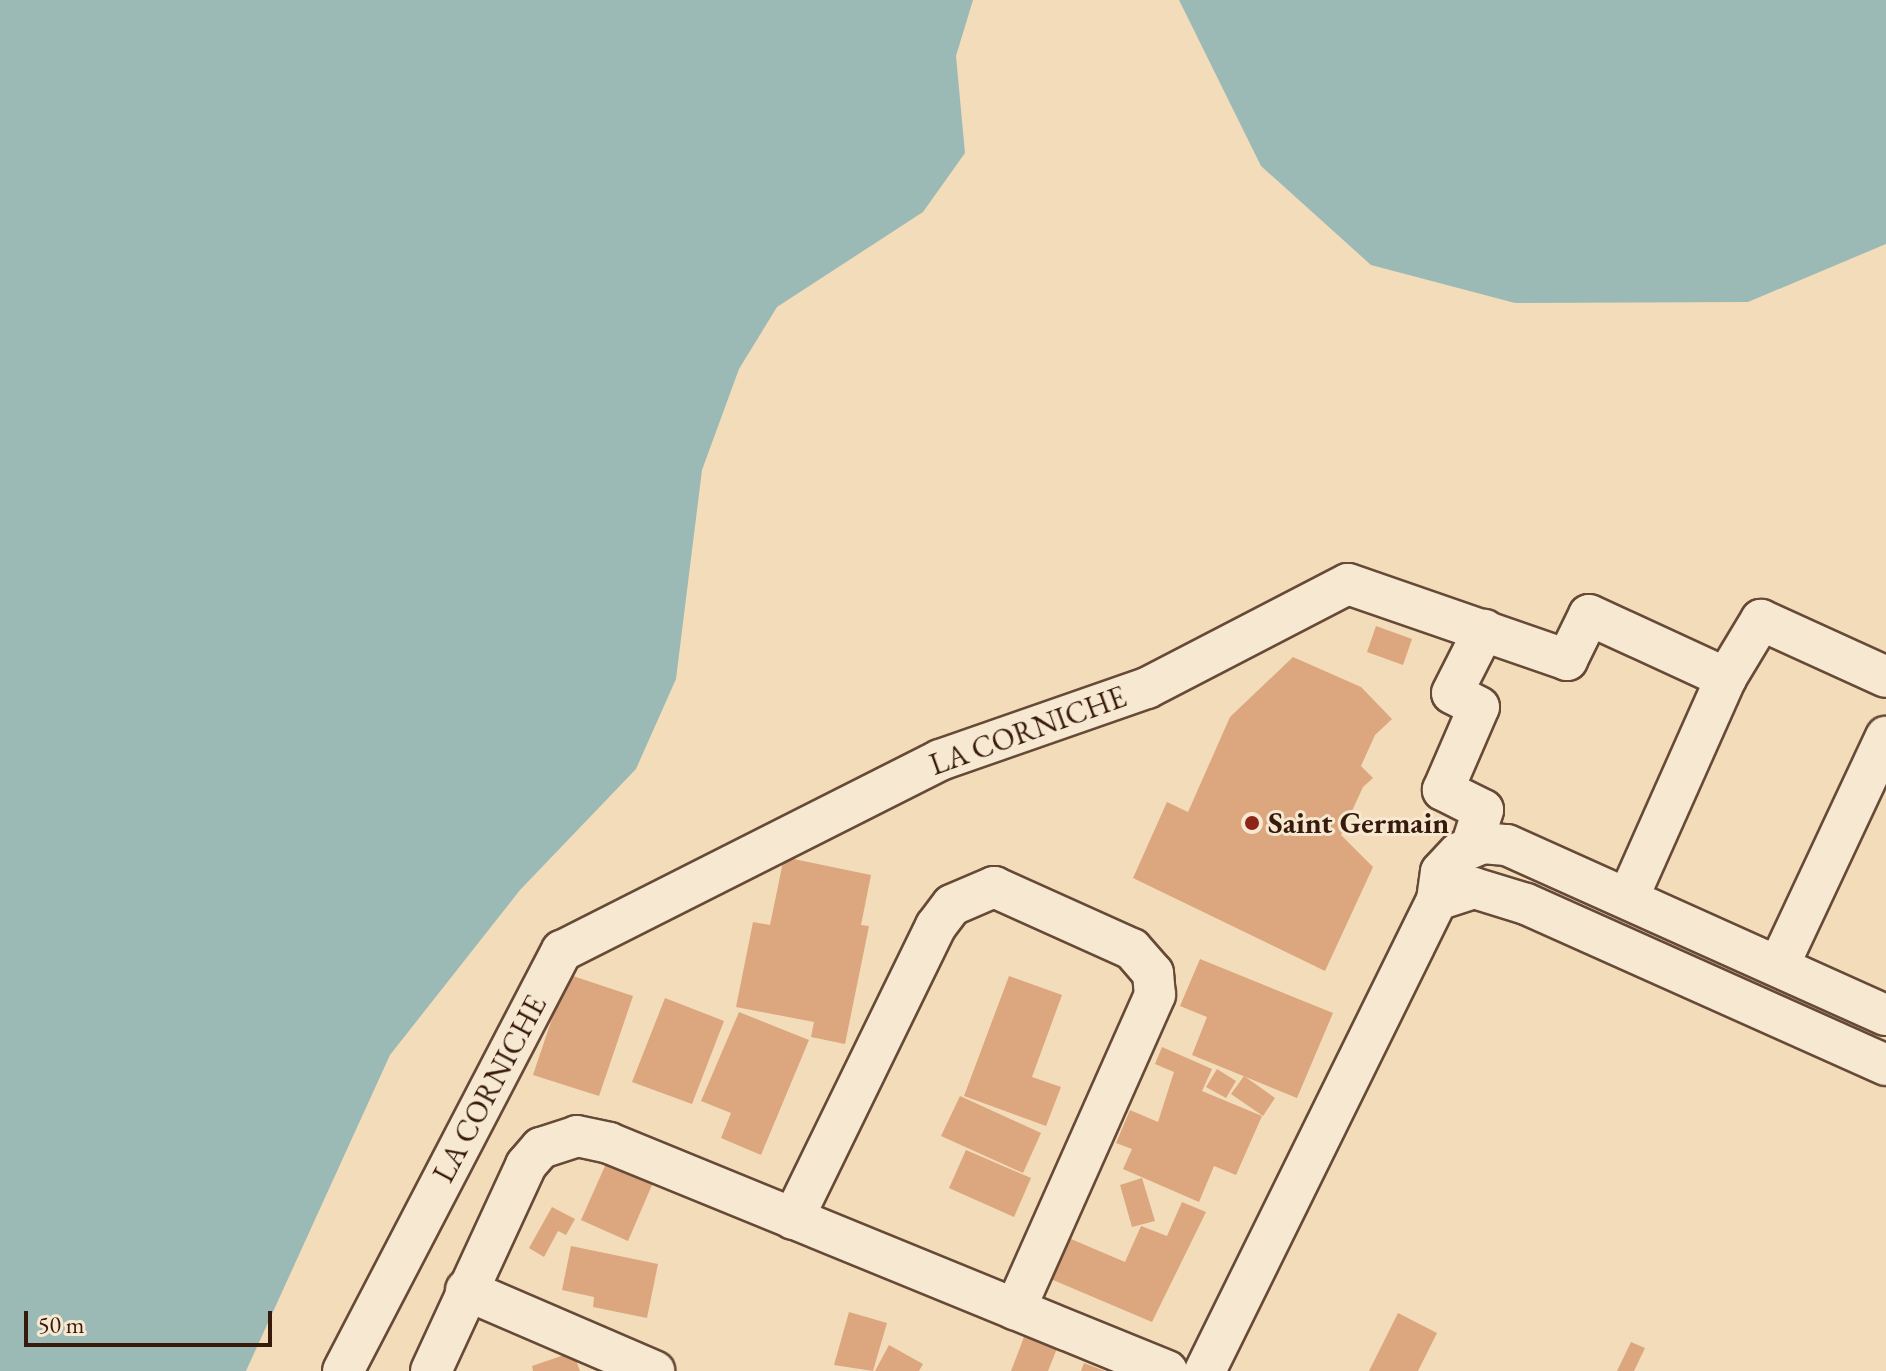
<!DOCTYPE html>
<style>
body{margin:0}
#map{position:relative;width:1886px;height:1371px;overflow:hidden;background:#f3dcba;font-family:"EB Garamond",serif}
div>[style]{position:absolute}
.water>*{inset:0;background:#9cbab5}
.building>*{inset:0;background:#dca67e}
.roads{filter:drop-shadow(2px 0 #664a37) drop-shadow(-2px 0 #664a37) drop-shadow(0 2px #664a37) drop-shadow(0 -2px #664a37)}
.minor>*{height:40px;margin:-20px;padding:0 20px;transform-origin:20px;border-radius:20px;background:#f7e8d2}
.dots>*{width:22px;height:22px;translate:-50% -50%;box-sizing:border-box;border:4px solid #f7e8d2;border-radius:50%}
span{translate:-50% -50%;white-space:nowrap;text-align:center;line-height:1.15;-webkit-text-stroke:6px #f7e8d2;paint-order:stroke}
.street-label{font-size:30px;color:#371a0b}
.poi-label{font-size:30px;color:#371a0b;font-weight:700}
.left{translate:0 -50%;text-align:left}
.scale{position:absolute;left:24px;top:1311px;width:248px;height:36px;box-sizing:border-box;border:4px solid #371a0b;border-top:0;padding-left:10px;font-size:24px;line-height:28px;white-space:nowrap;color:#371a0b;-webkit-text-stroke:6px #f7e8d2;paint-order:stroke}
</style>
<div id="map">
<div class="water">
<i style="clip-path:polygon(0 0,973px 0,956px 56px,965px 153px,923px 212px,777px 307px,739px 369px,702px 470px,676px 679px,636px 769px,520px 890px,390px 1055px,246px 1371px,0 1371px)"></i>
<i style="clip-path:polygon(1179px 0,1886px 0,1886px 244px,1748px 302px,1515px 303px,1371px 265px,1261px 166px)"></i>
</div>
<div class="building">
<i style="clip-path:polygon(1376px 626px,1412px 639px,1403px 665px,1367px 652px)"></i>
<i style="clip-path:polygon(1293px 657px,1361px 687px,1392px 719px,1375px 735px,1361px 766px,1373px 778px,1363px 787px,1341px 835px,1373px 867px,1325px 971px,1133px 878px,1167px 802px,1188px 812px,1230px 717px)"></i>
<i style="clip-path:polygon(784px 857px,871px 875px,861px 925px,869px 926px,845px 1044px,811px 1037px,814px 1022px,736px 1007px,753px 922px,770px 925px)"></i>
<i style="clip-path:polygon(1200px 959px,1333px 1013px,1297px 1098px,1192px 1055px,1207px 1017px,1180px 1006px)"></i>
<i style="clip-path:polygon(567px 974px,633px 996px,599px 1096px,533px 1075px)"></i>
<i style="clip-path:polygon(1009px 976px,1062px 995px,1032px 1077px,1061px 1087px,1046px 1126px,964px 1096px)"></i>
<i style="clip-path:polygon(665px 998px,724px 1021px,692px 1104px,632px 1082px)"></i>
<i style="clip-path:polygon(739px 1012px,809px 1040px,761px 1155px,721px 1138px,731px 1113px,701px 1101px)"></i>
<i style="clip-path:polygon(1162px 1047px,1212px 1069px,1202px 1091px,1262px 1116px,1236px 1175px,1214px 1166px,1199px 1202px,1123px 1169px,1132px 1149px,1116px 1143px,1130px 1110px,1158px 1122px,1174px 1072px,1155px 1064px)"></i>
<i style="clip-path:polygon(1217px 1069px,1236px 1081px,1226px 1098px,1206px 1087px)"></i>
<i style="clip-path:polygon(1244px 1076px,1275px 1098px,1263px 1116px,1231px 1094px)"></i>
<i style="clip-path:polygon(960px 1096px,1041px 1133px,1023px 1173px,941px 1136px)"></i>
<i style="clip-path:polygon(966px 1150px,1031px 1178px,1014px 1217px,949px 1188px)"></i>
<i style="clip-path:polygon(609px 1157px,655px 1178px,628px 1241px,581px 1220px)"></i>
<i style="clip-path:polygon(1142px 1178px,1155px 1221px,1132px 1227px,1120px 1185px)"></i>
<i style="clip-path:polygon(1182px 1202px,1206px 1212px,1152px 1322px,1046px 1277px,1064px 1236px,1125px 1262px,1141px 1226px,1167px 1236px)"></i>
<i style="clip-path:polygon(552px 1207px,575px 1219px,566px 1235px,558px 1231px,544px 1257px,529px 1248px)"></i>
<i style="clip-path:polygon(571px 1246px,658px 1264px,647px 1318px,593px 1307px,594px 1297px,562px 1290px)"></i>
<i style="clip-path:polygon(849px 1312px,887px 1323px,873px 1371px,834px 1365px)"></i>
<i style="clip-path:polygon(1398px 1313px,1437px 1333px,1418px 1371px,1369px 1371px)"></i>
<i style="clip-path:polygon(1027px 1329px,1060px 1341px,1048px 1371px,1011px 1371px)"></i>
<i style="clip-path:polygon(1631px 1342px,1645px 1348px,1634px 1371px,1617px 1371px)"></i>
<i style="clip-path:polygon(889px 1345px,923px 1364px,919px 1371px,875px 1371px)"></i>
<i style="clip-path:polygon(573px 1352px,580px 1371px,533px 1371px,532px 1366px)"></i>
<i style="clip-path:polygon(1084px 1363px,1105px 1371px,1081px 1371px)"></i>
</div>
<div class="roads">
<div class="minor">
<i style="left:1471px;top:847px;width:39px;rotate:-72deg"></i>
<i style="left:1483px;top:810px;width:45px;rotate:-153.4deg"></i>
<i style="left:1443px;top:790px;width:90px;rotate:-66.6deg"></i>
<i style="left:1479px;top:707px;width:30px;rotate:-153deg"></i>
<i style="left:1452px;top:693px;width:71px;rotate:-63.1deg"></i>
<i style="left:1628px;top:898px;width:241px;rotate:-66deg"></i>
<i style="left:1437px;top:900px;width:39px;rotate:-18deg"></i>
<i style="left:1474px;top:888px;width:54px;rotate:17.1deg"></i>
<i style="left:1526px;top:904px;width:394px;rotate:24.1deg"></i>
<i style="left:1779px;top:965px;width:252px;rotate:-64.9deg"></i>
<i style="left:793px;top:1219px;width:326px;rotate:-64deg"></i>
<i style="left:936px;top:926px;width:26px;rotate:-53deg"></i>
<i style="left:952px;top:905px;width:46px;rotate:-23.2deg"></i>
<i style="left:994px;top:887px;width:151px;rotate:24.2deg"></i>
<i style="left:1132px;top:949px;width:32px;rotate:49deg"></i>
<i style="left:1153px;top:973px;width:22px;rotate:85deg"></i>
<i style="left:1155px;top:995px;width:344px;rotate:114deg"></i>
<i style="left:466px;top:1290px;width:205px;rotate:23.3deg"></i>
<i style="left:343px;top:1371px;width:474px;rotate:-62.5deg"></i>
<i style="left:562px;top:951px;width:424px;rotate:-26.8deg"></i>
<i style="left:940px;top:760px;width:219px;rotate:-19.2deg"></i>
<i style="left:1147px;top:688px;width:226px;rotate:-27.4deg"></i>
<i style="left:1348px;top:584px;width:232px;rotate:19.1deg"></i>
<i style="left:1567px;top:660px;width:50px;rotate:-63.9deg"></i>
<i style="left:1589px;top:615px;width:151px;rotate:24.7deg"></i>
<i style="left:1726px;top:678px;width:68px;rotate:-58.9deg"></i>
<i style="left:1761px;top:620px;width:137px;rotate:24.5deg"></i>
<i style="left:431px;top:1371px;width:227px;rotate:-65.2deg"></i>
<i style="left:526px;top:1165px;width:23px;rotate:-49deg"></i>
<i style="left:541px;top:1148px;width:38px;rotate:-18deg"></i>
<i style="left:577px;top:1136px;width:33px;rotate:12deg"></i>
<i style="left:609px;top:1143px;width:603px;rotate:22.23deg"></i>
<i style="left:1205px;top:1371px;width:525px;rotate:-63.78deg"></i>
<i style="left:1437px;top:900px;width:28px;rotate:-82deg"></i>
<i style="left:1441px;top:872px;width:26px;rotate:-47deg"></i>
<i style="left:1459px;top:853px;width:25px;rotate:-23deg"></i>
<i style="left:1482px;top:843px;width:25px;rotate:5deg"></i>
<i style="left:1507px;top:845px;width:415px;rotate:24.2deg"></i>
</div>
</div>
<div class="dots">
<i style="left:1252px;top:823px;background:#8f2418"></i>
</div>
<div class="street-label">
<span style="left:1028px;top:731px;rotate:-20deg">LA CORNICHE</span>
<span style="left:490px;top:1089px;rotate:-62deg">LA CORNICHE</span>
</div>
<div class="poi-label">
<span class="left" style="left:1268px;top:823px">Saint Germain</span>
</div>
<div class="scale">50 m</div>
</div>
